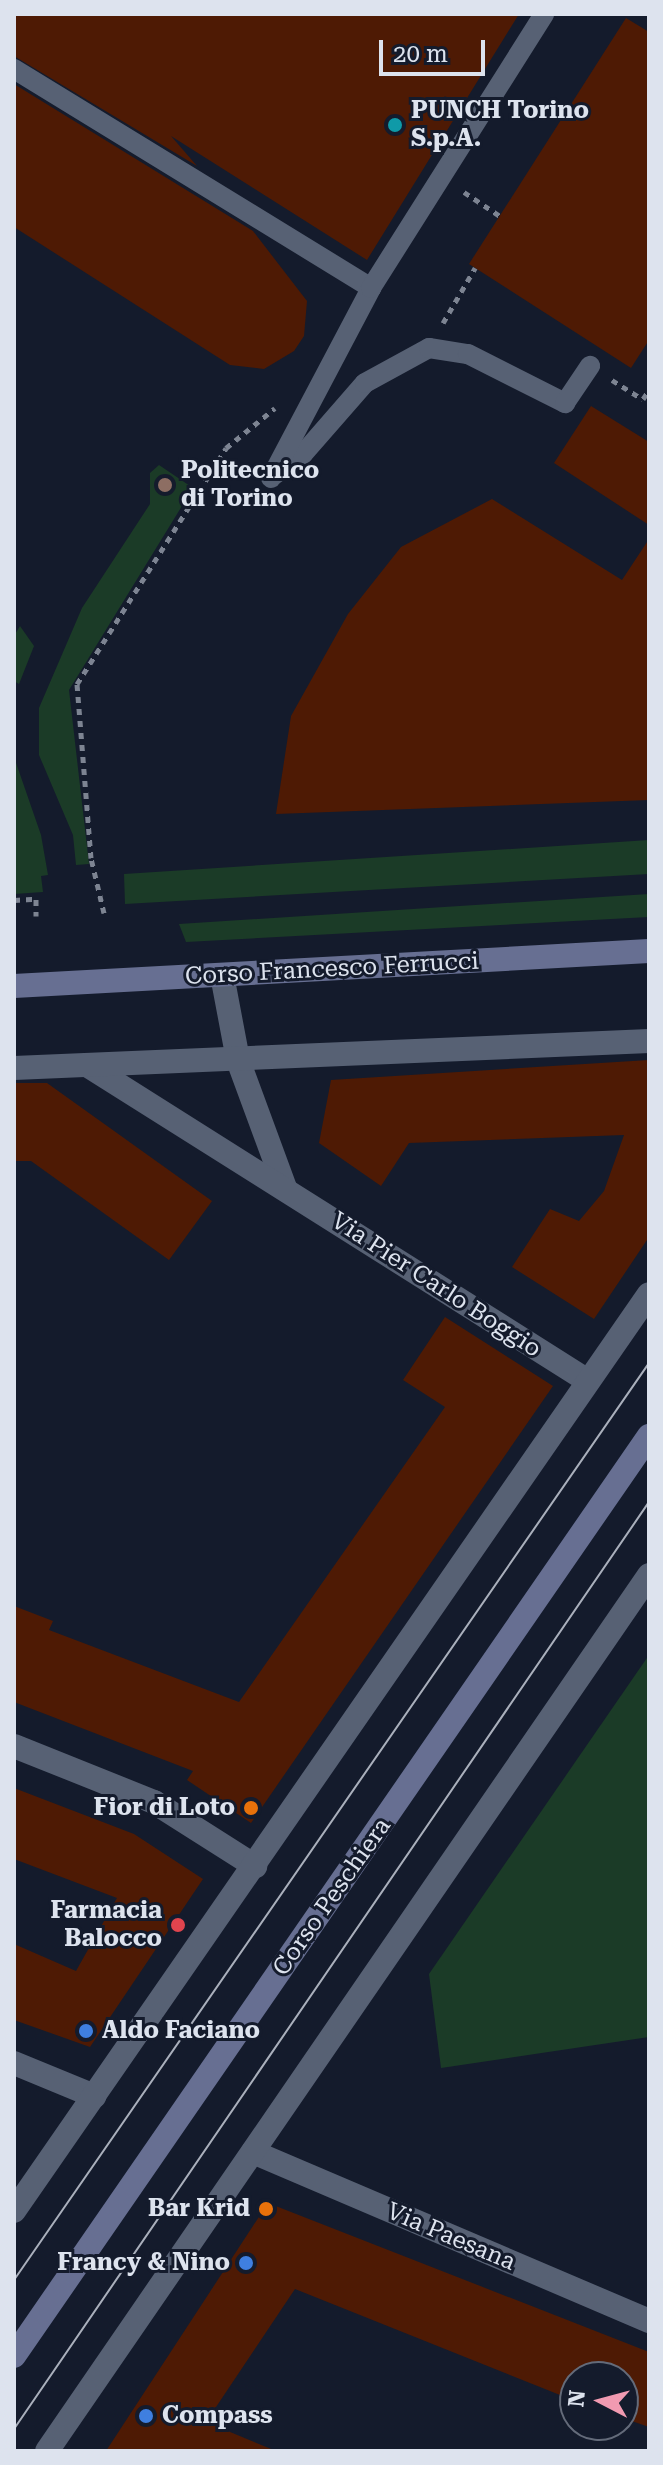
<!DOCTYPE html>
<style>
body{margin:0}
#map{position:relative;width:663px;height:2465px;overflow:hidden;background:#141b2c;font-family:"Roboto Serif",serif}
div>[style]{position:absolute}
.green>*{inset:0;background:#1b3b27}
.building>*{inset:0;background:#4e1a04}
.path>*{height:5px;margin-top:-2.5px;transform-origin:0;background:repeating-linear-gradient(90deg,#7d8492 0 6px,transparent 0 12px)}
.service>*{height:20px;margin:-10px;padding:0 10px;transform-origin:10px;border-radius:10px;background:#576174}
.minor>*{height:24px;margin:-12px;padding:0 12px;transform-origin:12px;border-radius:12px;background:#576174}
.secondary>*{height:24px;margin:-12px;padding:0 12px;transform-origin:12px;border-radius:12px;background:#676f92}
.tram>*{height:2px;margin:-1px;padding:0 1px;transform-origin:1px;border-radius:1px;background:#aab0bc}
.dots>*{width:22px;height:22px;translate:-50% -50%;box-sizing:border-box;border:4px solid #141b2c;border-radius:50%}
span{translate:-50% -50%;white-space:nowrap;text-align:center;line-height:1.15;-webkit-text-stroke:6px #141b2c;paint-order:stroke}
.poi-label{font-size:24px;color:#dde3ee;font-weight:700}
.left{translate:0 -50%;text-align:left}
.right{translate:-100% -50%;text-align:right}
.street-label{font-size:24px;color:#dde3ee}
.frame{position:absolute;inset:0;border:16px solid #dde3ee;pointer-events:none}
.north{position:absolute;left:559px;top:2361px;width:80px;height:80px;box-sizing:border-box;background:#141b2c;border:2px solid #646b7a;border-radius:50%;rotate:276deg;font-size:22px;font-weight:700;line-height:32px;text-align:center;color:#dde3ee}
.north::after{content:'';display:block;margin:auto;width:28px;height:36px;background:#f19ab1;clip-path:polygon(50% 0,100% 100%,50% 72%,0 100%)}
.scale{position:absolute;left:379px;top:40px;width:106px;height:36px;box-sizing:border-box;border:4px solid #dde3ee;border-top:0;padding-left:10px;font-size:24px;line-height:28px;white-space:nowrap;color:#dde3ee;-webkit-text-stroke:6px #141b2c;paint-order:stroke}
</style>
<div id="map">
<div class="green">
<i style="clip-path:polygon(159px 465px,193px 488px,69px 690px,89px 864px,76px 865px,73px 835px,39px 755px,39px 708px,82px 608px,150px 504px,150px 473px)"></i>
<i style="clip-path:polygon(20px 626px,34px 646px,19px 684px,14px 681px,14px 636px)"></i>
<i style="clip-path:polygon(14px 757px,41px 835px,48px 875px,41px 876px,43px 892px,14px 894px)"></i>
<i style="clip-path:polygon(649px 840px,649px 874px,125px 904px,124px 874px)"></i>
<i style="clip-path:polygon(649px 894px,649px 917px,186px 942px,179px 924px)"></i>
<i style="clip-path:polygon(649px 1655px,649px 2037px,441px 2068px,429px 1974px)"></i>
</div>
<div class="building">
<i style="clip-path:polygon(14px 14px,519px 14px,367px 260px,171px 136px,197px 166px,14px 56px)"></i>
<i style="clip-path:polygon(626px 18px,649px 32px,649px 340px,631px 368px,469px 264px)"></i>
<i style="clip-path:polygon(14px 84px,253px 231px,307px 301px,304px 336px,294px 351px,264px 369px,230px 365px,14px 227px)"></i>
<i style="clip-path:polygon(591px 406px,649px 442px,649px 525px,554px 463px)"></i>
<i style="clip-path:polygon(492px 499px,622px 580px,649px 539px,649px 800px,276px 814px,291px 716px,348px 614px,401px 547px)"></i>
<i style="clip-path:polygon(649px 1060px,649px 1237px,594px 1319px,512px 1267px,550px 1209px,579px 1221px,604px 1191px,624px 1135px,409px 1143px,381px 1186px,319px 1143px,331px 1080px)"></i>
<i style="clip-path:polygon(14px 1083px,47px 1083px,212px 1201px,169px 1260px,31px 1161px,14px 1161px)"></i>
<i style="clip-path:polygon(445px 1317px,553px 1386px,251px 1823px,187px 1780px,193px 1771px,14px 1702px,14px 1606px,53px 1621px,49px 1630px,239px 1702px,445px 1407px,403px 1380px)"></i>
<i style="clip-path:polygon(14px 1788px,134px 1834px,203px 1879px,90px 2047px,14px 2020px,14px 1944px,76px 1971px,117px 1898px,14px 1859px)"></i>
<i style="clip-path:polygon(268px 2203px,649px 2352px,649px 2427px,623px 2418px,623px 2377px,575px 2377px,575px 2401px,295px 2289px,206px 2422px,276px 2451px,106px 2451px)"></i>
</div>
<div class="path">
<i style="left:464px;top:192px;width:43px;rotate:33.7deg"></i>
<i style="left:443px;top:323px;width:64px;rotate:-59.8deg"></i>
<i style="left:612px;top:380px;width:36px;rotate:32deg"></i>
<i style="left:643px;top:399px;width:11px;rotate:-56deg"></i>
<i style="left:14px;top:900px;width:22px;rotate:-3deg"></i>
<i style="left:36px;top:899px;width:17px;rotate:90deg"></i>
<i style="left:104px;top:913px;width:57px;rotate:-103.3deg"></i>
<i style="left:91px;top:858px;width:175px;rotate:-94.6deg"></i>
<i style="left:77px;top:684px;width:279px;rotate:-57.7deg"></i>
<i style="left:226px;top:448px;width:63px;rotate:-39.2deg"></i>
</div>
<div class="service">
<i style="left:14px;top:69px;width:419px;rotate:31.5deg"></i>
<i style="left:274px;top:475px;width:36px;rotate:-36deg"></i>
<i style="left:303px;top:454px;width:94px;rotate:-48.9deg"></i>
<i style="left:365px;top:383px;width:73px;rotate:-28.7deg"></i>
<i style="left:429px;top:348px;width:39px;rotate:9deg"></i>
<i style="left:468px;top:354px;width:109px;rotate:26.8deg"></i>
<i style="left:565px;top:403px;width:45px;rotate:-56deg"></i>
<i style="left:271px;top:478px;width:215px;rotate:-62.2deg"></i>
<i style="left:371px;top:288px;width:324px;rotate:-57.7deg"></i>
</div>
<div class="minor">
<i style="left:222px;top:975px;width:86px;rotate:79.3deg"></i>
<i style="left:238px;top:1060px;width:136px;rotate:69.8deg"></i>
<i style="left:87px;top:1065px;width:592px;rotate:32.24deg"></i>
<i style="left:14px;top:1068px;width:636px;rotate:-2.43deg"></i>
<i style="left:14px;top:1746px;width:151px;rotate:21.8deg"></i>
<i style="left:154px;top:1802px;width:120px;rotate:32.4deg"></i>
<i style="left:14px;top:2063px;width:87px;rotate:22.4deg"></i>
<i style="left:253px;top:2152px;width:431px;rotate:23.1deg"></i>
<i style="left:14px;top:2211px;width:1115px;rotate:-55.3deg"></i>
<i style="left:47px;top:2451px;width:1063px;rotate:-55.5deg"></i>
</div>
<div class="secondary">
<i style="left:14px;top:986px;width:636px;rotate:-3.15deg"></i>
<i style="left:14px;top:2356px;width:1118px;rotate:-55.39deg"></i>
</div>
<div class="tram">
<i style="left:14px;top:2280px;width:1115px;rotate:-55.3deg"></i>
<i style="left:14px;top:2429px;width:1124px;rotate:-55.59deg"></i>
</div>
<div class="dots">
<i style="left:395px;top:125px;background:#0f9aa8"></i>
<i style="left:165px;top:485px;background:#8d6e63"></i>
<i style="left:251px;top:1808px;background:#e8710a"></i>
<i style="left:178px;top:1925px;background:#e0444e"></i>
<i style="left:86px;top:2031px;background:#3f7fe0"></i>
<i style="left:266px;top:2209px;background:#e8710a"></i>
<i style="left:246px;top:2263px;background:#3f7fe0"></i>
<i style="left:146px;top:2416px;background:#3f7fe0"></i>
</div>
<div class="poi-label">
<span class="left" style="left:411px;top:125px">PUNCH Torino<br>S.p.A.</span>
<span class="left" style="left:181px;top:485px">Politecnico<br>di Torino</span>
<span class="right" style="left:235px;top:1808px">Fior di Loto</span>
<span class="right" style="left:162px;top:1925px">Farmacia<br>Balocco</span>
<span class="left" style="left:102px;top:2031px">Aldo Faciano</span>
<span class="right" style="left:250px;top:2209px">Bar Krid</span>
<span class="right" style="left:230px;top:2263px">Francy &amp; Nino</span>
<span class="left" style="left:162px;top:2416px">Compass</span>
</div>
<div class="street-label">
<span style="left:332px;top:969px;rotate:-3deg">Corso Francesco Ferrucci</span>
<span style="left:436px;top:1285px;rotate:33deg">Via Pier Carlo Boggio</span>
<span style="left:332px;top:1897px;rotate:-55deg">Corso Peschiera</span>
<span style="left:451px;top:2237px;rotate:23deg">Via Paesana</span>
</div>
<div class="frame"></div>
<div class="north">N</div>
<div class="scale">20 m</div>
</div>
